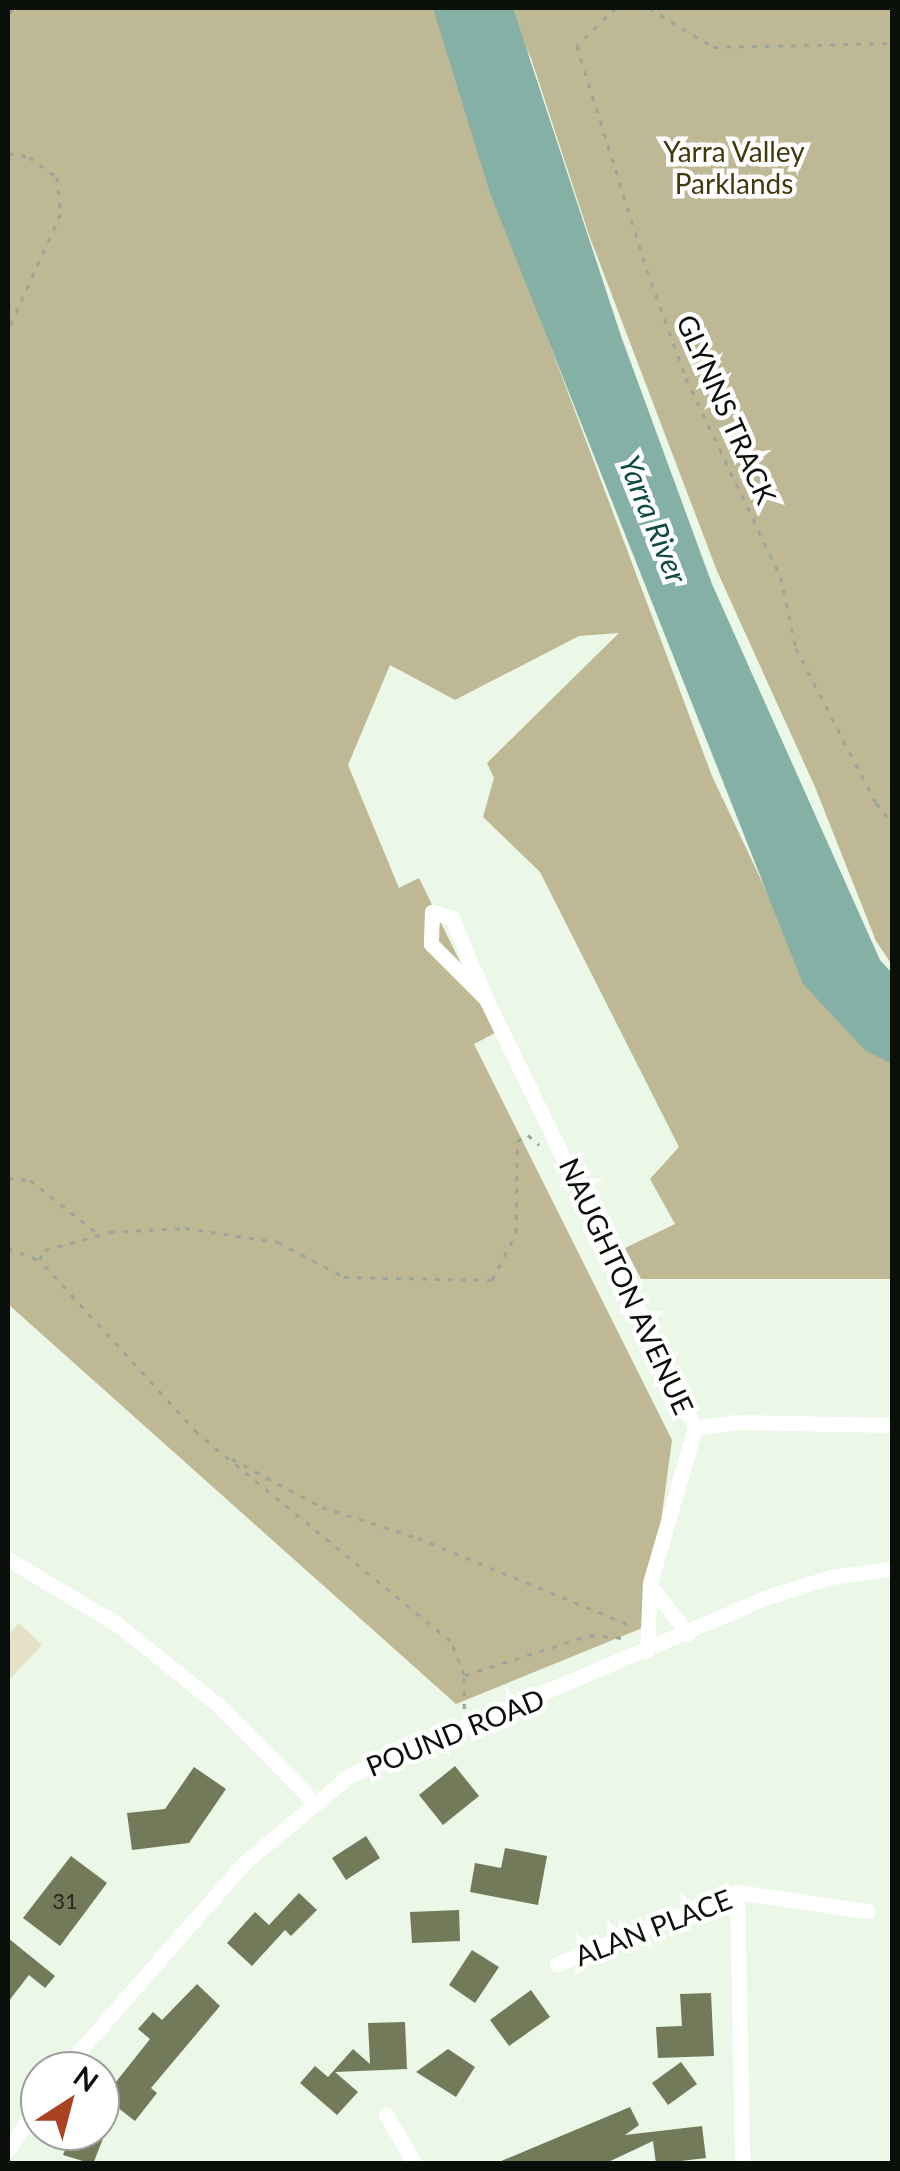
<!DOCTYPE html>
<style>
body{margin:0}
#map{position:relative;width:900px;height:2171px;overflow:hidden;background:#ebf7e7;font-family:Lato,sans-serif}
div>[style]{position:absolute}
.green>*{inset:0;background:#e6e1c6}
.forest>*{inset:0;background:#beb895}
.water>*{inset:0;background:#85b0a6}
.building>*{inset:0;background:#727a5a}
.path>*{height:2.5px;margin-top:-1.25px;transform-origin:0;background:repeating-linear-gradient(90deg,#9ca599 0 5px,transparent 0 13px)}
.minor>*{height:15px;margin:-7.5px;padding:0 7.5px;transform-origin:7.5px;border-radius:7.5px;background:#fff}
span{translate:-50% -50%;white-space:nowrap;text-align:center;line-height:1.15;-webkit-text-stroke:9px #fff;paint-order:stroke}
.number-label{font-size:22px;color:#252a1e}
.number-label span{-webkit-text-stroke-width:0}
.park-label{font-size:28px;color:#423a0d}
.street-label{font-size:28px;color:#0b0f0a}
.water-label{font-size:30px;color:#0e4c42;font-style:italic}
.frame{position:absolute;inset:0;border:10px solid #0b0f0a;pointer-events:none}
.north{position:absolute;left:20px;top:2051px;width:100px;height:100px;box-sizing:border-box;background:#fff;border:2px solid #9d9f9d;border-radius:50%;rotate:36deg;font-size:28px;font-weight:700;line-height:40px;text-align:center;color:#0b0f0a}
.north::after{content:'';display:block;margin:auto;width:35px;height:45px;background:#ab4322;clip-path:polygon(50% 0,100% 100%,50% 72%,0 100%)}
</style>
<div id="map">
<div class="green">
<i style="clip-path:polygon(19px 1623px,42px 1645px,8px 1681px,8px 1635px)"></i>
</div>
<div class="forest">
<i style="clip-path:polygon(8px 8px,436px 8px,502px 217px,712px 776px,814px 992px,846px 1029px,892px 1064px,892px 1279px,641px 1279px,625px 1248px,675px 1224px,650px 1179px,679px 1147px,540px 872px,483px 817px,494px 778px,487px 763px,619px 633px,579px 636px,455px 700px,390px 665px,348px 765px,399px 888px,419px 878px,495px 1033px,474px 1044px,672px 1440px,647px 1626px,456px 1704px,8px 1304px)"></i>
<i style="clip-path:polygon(506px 8px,892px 8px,892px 965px,876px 941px,815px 787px,717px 571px,589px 235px,531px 58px)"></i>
</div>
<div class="water">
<i style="clip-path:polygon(433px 8px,513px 8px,621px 336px,712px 584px,880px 960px,892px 973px,892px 1064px,865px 1050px,803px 984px,490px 193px)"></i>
</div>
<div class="building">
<i style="clip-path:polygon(455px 1766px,479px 1796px,443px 1825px,419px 1795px)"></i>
<i style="clip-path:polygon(194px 1767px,226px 1789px,189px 1843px,132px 1850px,127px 1813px,165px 1809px)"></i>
<i style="clip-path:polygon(366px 1836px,380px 1858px,346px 1880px,332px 1858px)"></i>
<i style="clip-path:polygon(505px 1848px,547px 1856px,538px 1905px,470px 1892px,475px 1863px,501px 1868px)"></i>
<i style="clip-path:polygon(71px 1856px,107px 1883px,60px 1946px,23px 1918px)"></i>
<i style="clip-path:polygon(299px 1893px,317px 1910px,291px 1936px,285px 1930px,252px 1966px,227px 1943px,255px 1912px,269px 1925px)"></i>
<i style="clip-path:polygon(459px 1910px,460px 1941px,412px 1943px,410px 1912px)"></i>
<i style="clip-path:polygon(8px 1938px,55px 1976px,45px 1988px,29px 1975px,8px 2002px)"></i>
<i style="clip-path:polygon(472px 1950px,499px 1967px,475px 2003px,449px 1985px)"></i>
<i style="clip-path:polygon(197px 1984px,220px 2006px,151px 2088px,157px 2093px,135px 2121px,104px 2097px,150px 2039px,138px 2029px,153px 2012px,162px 2020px)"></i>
<i style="clip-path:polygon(531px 1990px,550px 2017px,509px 2046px,490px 2020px)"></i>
<i style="clip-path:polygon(711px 1993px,714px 2056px,658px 2058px,656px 2027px,682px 2026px,680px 1994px)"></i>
<i style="clip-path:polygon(405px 2022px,407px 2069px,335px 2072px,358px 2092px,337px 2115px,300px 2083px,315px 2066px,328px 2077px,353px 2049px,370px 2064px,368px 2023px)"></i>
<i style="clip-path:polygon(448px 2049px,475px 2067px,456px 2097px,416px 2072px)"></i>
<i style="clip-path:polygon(681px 2062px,697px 2084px,668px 2105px,652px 2083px)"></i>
<i style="clip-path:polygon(630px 2107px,639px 2125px,625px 2135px,702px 2126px,706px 2158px,656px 2164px,653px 2141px,604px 2164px,494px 2164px)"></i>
<i style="clip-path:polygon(72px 2131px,106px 2131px,93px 2164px,63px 2155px)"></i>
</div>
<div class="path">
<i style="left:616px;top:8px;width:54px;rotate:135.7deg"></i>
<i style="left:577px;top:46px;width:235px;rotate:72.6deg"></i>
<i style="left:647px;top:270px;width:115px;rotate:70.1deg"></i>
<i style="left:686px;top:378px;width:221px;rotate:64.5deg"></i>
<i style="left:781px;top:577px;width:73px;rotate:78.1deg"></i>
<i style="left:796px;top:648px;width:174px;rotate:62.7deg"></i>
<i style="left:876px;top:803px;width:25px;rotate:50deg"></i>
<i style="left:649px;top:8px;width:75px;rotate:31.4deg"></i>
<i style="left:713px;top:47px;width:179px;rotate:-1.3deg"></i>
<i style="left:8px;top:13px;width:11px;rotate:-27deg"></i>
<i style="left:8px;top:153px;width:21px;rotate:11deg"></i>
<i style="left:29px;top:157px;width:34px;rotate:36deg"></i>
<i style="left:57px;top:177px;width:37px;rotate:84deg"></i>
<i style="left:61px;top:214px;width:128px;rotate:114.4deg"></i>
<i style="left:8px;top:1178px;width:22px;rotate:5deg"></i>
<i style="left:30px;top:1180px;width:85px;rotate:38.3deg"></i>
<i style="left:8px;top:1248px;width:33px;rotate:21deg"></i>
<i style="left:232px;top:1459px;width:102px;rotate:28.1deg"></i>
<i style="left:322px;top:1507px;width:101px;rotate:17.9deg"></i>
<i style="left:418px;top:1538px;width:229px;rotate:22.3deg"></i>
<i style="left:465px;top:1675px;width:131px;rotate:-17.7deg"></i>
<i style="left:590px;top:1635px;width:36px;rotate:5deg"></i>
<i style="left:464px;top:1709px;width:34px;rotate:-90deg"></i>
<i style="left:464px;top:1675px;width:37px;rotate:-112deg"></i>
<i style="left:450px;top:1641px;width:328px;rotate:-140.6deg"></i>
<i style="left:197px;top:1433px;width:234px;rotate:-132.4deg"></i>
<i style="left:39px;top:1260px;width:12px;rotate:-59deg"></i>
<i style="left:45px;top:1250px;width:67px;rotate:-15.5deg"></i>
<i style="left:110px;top:1232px;width:75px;rotate:-3.1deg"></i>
<i style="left:185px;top:1228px;width:94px;rotate:8.6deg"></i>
<i style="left:278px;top:1242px;width:75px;rotate:27.9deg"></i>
<i style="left:344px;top:1277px;width:148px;rotate:1.2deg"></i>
<i style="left:492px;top:1280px;width:53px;rotate:-62.9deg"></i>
<i style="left:516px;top:1233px;width:92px;rotate:-89.4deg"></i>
<i style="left:517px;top:1141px;width:13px;rotate:-29deg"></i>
<i style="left:528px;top:1135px;width:15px;rotate:42deg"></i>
</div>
<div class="minor">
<i style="left:486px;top:999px;width:88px;rotate:-112.8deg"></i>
<i style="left:452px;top:918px;width:21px;rotate:-163deg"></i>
<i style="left:432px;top:912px;width:32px;rotate:92deg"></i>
<i style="left:431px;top:944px;width:78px;rotate:45deg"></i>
<i style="left:486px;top:999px;width:477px;rotate:64deg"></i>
<i style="left:695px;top:1428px;width:161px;rotate:106.2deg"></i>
<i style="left:650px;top:1583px;width:68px;rotate:92.5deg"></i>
<i style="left:695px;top:1428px;width:41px;rotate:-8.3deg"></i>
<i style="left:736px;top:1422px;width:156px;rotate:1.1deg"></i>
<i style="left:8px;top:1559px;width:127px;rotate:30.8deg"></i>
<i style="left:117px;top:1624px;width:128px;rotate:38.7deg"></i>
<i style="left:217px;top:1704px;width:136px;rotate:45.3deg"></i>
<i style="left:651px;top:1587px;width:60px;rotate:51.8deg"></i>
<i style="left:737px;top:1892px;width:272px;rotate:88.9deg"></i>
<i style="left:557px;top:1964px;width:194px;rotate:-21.8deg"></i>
<i style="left:737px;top:1892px;width:132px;rotate:8.3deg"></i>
<i style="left:62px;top:2071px;width:278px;rotate:-48.8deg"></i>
<i style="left:245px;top:1862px;width:136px;rotate:-39.6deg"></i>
<i style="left:350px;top:1775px;width:450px;rotate:-23.1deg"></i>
<i style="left:764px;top:1598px;width:70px;rotate:-17.4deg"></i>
<i style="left:831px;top:1577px;width:62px;rotate:-7.5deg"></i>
<i style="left:386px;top:2115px;width:57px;rotate:59.4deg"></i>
<i style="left:8px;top:2150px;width:59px;rotate:-56.9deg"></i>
</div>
<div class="number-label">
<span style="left:65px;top:1901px">31</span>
</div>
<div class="park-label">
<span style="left:734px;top:167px">Yarra Valley<br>Parklands</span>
</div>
<div class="street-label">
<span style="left:727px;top:409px;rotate:66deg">GLYNNS TRACK</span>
<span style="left:627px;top:1286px;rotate:65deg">NAUGHTON AVENUE</span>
<span style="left:455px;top:1732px;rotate:-22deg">POUND ROAD</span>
<span style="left:653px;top:1927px;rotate:-21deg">ALAN PLACE</span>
</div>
<div class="water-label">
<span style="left:654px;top:519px;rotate:68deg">Yarra River</span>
</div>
<div class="frame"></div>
<div class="north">N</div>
</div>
